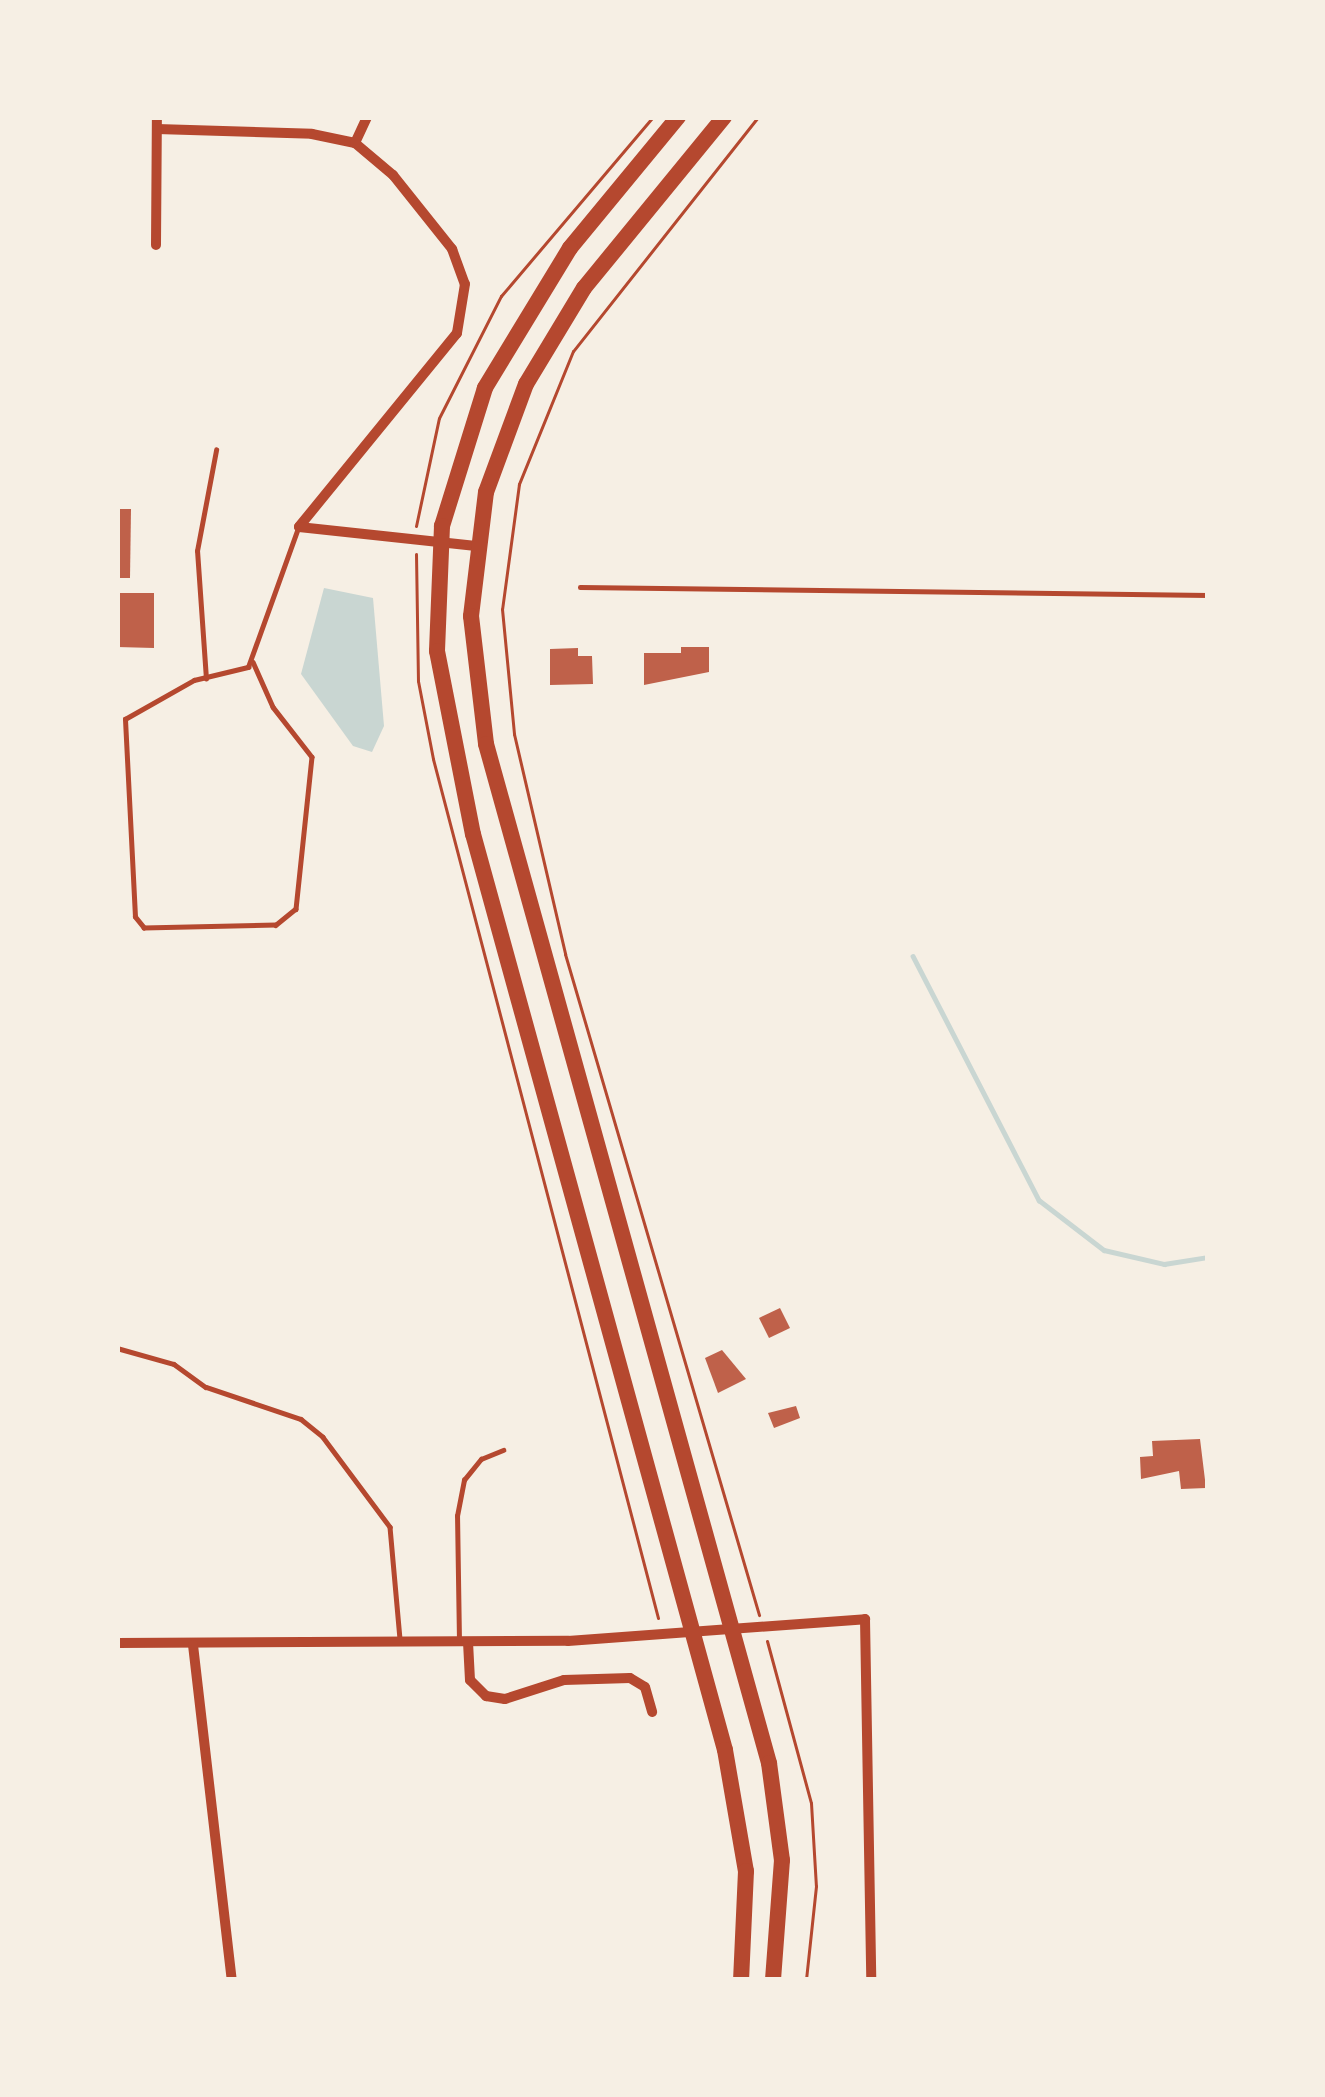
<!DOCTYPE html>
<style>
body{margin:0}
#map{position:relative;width:1325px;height:2097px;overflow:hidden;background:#f6efe4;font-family:"Source Sans 3",sans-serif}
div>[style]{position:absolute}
.water>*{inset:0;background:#c9d6d2}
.stream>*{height:4.5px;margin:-2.25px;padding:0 2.25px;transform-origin:2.25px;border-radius:2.25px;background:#c9d6d2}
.building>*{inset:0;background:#bf614a}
.path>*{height:3px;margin:-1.5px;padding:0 1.5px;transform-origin:1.5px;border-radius:1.5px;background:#b5482f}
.service>*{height:4.5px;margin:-2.25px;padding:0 2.25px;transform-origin:2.25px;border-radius:2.25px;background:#b5482f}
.minor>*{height:10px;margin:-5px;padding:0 5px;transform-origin:5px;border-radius:5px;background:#b5482f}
.primary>*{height:16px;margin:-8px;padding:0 8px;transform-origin:8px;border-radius:8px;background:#b5482f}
span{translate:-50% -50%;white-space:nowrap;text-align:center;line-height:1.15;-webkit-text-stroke:12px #f6efe4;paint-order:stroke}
.frame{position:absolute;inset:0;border:120px solid #f6efe4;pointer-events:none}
</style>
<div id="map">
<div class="water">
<i style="clip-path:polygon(324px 588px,373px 598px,384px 726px,372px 752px,353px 746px,301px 674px)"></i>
</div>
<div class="stream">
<i style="left:913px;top:956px;width:275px;rotate:62.7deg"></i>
<i style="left:1039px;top:1200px;width:82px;rotate:37.6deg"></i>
<i style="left:1104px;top:1250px;width:62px;rotate:13.1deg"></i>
<i style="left:1164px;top:1264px;width:45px;rotate:-9deg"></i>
</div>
<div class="building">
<i style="clip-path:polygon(117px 509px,131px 509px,130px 578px,117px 578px)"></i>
<i style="clip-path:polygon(117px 593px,154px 593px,154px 648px,117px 647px)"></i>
<i style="clip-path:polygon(681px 647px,709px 647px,709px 672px,644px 685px,644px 653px,681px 653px)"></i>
<i style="clip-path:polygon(578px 648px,578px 656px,592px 656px,593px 684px,550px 685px,550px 649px)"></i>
<i style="clip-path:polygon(780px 1308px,790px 1328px,769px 1338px,759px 1318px)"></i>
<i style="clip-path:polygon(722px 1350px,746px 1379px,718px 1393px,705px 1358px)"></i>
<i style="clip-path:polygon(796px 1406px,800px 1418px,774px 1428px,768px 1413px)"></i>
<i style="clip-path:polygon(1200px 1439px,1206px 1488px,1181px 1489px,1179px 1471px,1141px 1479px,1140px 1457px,1153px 1456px,1152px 1441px)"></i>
</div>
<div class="path">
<i style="left:758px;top:117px;width:298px;rotate:128.3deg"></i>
<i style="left:573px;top:351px;width:144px;rotate:112.1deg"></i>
<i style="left:519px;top:484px;width:126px;rotate:97.7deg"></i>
<i style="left:502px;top:609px;width:126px;rotate:84.5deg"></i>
<i style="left:514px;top:734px;width:226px;rotate:76.9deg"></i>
<i style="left:565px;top:954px;width:689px;rotate:73.64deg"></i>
<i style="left:416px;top:526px;width:110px;rotate:-78deg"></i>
<i style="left:439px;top:418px;width:137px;rotate:-63.1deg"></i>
<i style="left:501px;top:296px;width:235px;rotate:-49.7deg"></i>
<i style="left:416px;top:554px;width:127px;rotate:89.1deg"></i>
<i style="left:418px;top:681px;width:79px;rotate:79.1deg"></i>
<i style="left:433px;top:759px;width:888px;rotate:75.32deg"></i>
<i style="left:767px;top:1641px;width:168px;rotate:74.8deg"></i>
<i style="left:811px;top:1803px;width:83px;rotate:86.6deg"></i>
<i style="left:816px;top:1886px;width:95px;rotate:96.1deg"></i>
</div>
<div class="service">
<i style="left:580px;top:587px;width:628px;rotate:0.73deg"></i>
<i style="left:253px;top:662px;width:49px;rotate:66deg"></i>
<i style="left:273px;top:707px;width:63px;rotate:52deg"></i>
<i style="left:312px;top:757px;width:153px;rotate:96deg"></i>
<i style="left:296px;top:909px;width:26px;rotate:141deg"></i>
<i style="left:276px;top:925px;width:132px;rotate:178.7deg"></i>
<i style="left:144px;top:928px;width:14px;rotate:-129deg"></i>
<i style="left:135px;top:917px;width:198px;rotate:-92.9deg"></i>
<i style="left:125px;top:719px;width:79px;rotate:-29.5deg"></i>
<i style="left:194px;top:680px;width:56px;rotate:-13.5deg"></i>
<i style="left:248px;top:667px;width:145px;rotate:-70.2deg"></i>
<i style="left:206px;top:679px;width:128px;rotate:-94deg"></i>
<i style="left:197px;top:551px;width:103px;rotate:-79.3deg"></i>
<i style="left:117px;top:1348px;width:59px;rotate:15.7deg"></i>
<i style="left:174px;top:1364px;width:39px;rotate:36deg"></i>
<i style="left:206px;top:1387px;width:100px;rotate:18.6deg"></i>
<i style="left:301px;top:1419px;width:28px;rotate:39deg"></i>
<i style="left:323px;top:1437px;width:112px;rotate:53.3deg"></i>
<i style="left:390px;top:1527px;width:112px;rotate:84.9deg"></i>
<i style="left:459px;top:1641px;width:125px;rotate:-90.9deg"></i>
<i style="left:457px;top:1516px;width:37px;rotate:-79deg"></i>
<i style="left:464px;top:1480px;width:27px;rotate:-51deg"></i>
<i style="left:481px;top:1459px;width:24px;rotate:-22deg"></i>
</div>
<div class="minor">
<i style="left:157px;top:129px;width:155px;rotate:1.8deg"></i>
<i style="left:312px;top:134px;width:44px;rotate:11.8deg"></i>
<i style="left:355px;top:143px;width:50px;rotate:40.1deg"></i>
<i style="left:393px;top:175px;width:95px;rotate:51.4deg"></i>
<i style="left:452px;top:249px;width:37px;rotate:70deg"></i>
<i style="left:465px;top:284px;width:50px;rotate:99.3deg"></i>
<i style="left:457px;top:333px;width:250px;rotate:129.2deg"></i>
<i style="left:299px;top:527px;width:178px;rotate:6.1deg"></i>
<i style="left:355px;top:143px;width:29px;rotate:-65deg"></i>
<i style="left:156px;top:245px;width:128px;rotate:-89.6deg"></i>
<i style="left:468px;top:1642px;width:38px;rotate:87deg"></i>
<i style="left:470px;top:1680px;width:23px;rotate:45deg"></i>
<i style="left:486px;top:1696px;width:19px;rotate:9deg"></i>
<i style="left:505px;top:1699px;width:62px;rotate:-17.9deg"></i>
<i style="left:564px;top:1680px;width:66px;rotate:-1.7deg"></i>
<i style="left:630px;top:1678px;width:17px;rotate:31deg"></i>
<i style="left:645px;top:1687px;width:26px;rotate:74deg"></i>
<i style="left:117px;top:1643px;width:451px;rotate:-0.3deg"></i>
<i style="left:568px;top:1641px;width:298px;rotate:-4.2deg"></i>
<i style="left:865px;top:1619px;width:361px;rotate:89deg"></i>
<i style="left:193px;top:1645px;width:337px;rotate:83.4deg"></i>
</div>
<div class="primary">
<i style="left:678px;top:117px;width:170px;rotate:129.5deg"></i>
<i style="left:570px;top:248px;width:164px;rotate:121.3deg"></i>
<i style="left:485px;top:388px;width:145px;rotate:107.3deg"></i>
<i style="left:442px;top:526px;width:125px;rotate:92.3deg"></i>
<i style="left:437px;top:651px;width:187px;rotate:78.9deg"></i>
<i style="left:473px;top:834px;width:950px;rotate:74.62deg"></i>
<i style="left:725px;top:1750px;width:123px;rotate:80.2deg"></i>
<i style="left:746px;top:1871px;width:109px;rotate:92.6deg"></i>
<i style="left:724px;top:117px;width:221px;rotate:129.3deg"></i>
<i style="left:584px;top:288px;width:112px;rotate:121.1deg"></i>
<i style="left:526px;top:384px;width:115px;rotate:110.3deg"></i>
<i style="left:486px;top:492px;width:125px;rotate:96.9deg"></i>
<i style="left:471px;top:616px;width:129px;rotate:83.3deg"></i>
<i style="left:486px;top:744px;width:1058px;rotate:74.48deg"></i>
<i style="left:769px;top:1763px;width:98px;rotate:82.4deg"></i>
<i style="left:782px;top:1860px;width:120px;rotate:94.3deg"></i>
</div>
<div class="frame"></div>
</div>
